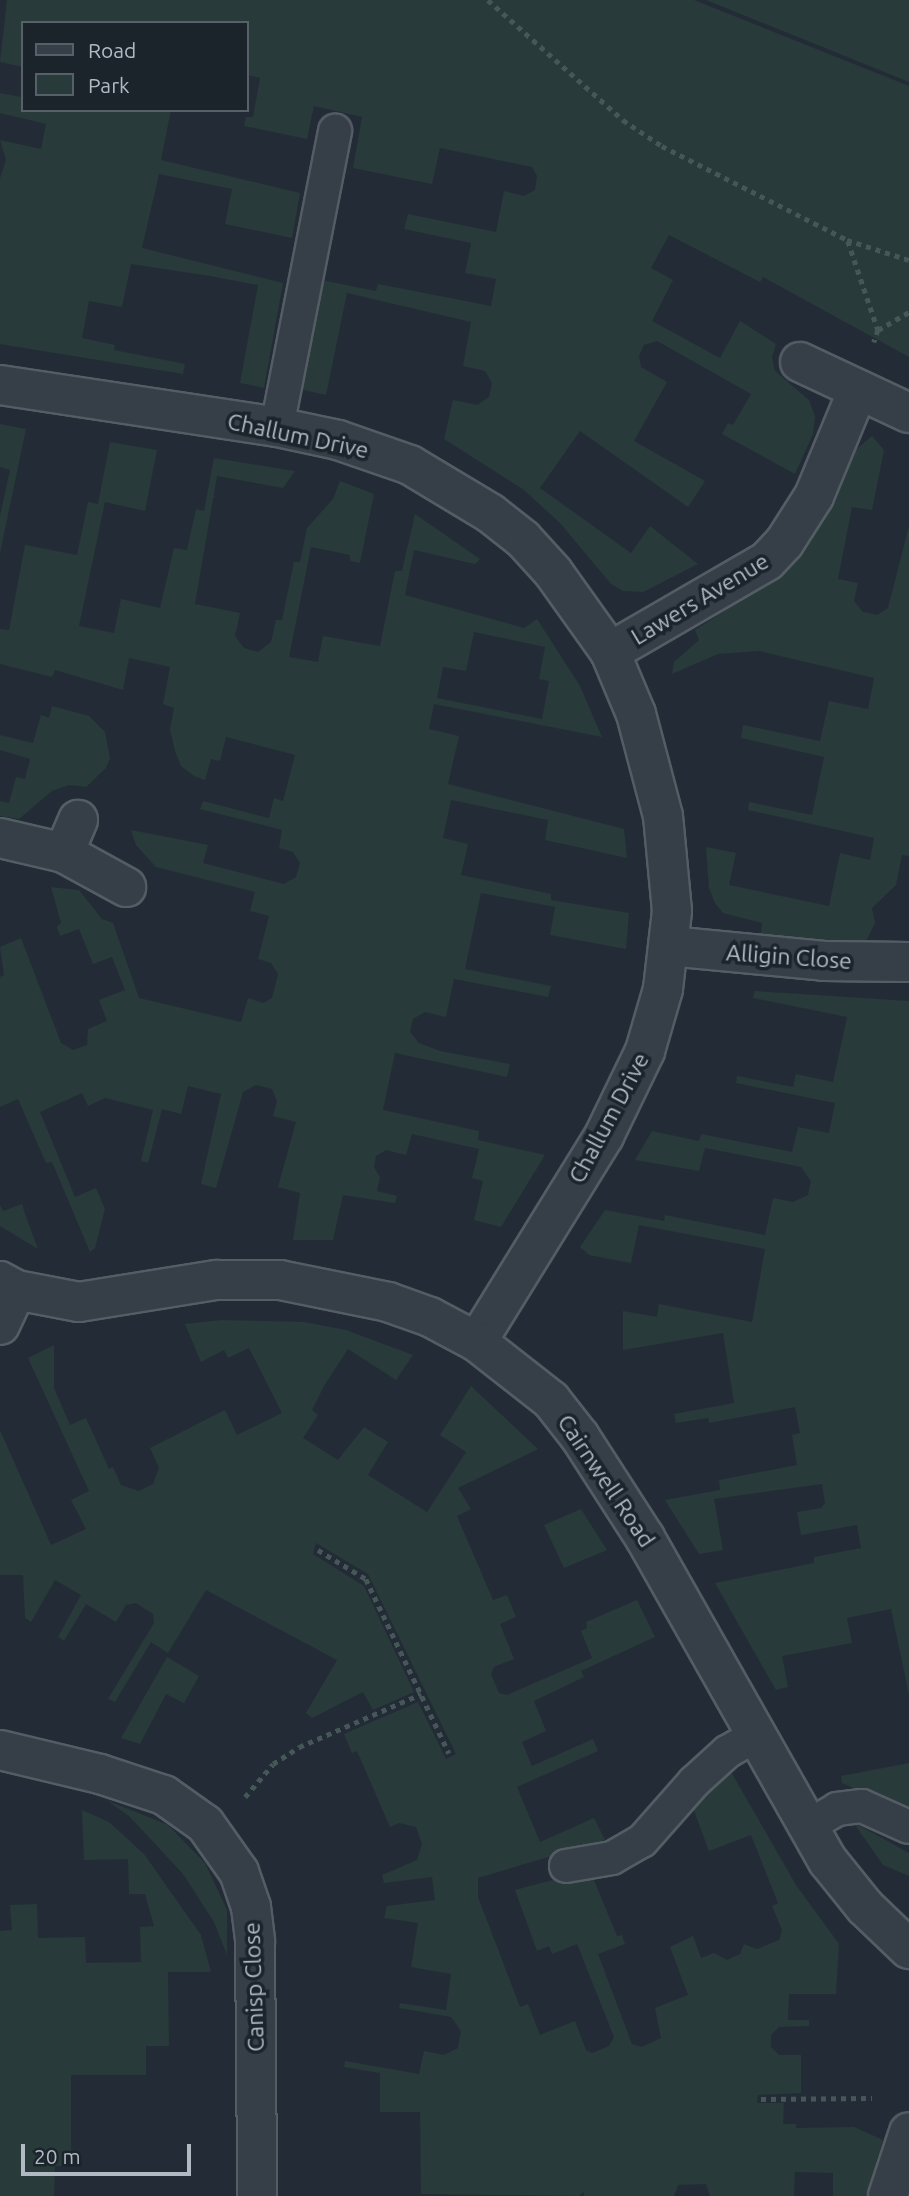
<!DOCTYPE html>
<style>
body{margin:0}
#map{position:relative;width:909px;height:2196px;overflow:hidden;background:#232c36;font-family:Ubuntu,sans-serif}
div>[style]{position:absolute}
.green>*{inset:0;background:#283a39}
.path>*{height:4.5px;margin-top:-2.25px;transform-origin:0;background:repeating-linear-gradient(90deg,#465758 0 5px,transparent 0 10px)}
.roads{filter:drop-shadow(2px 0 #545c64) drop-shadow(-2px 0 #545c64) drop-shadow(0 2px #545c64) drop-shadow(0 -2px #545c64)}
.lane>*{height:32px;margin:-16px;padding:0 16px;transform-origin:16px;border-radius:16px;background:#363e47}
.street>*{height:38px;margin:-19px;padding:0 19px;transform-origin:19px;border-radius:19px;background:#363e47}
span{translate:-50% -50%;white-space:nowrap;text-align:center;line-height:1.15;-webkit-text-stroke:7px #1b232b;paint-order:stroke}
.street-label{font-size:23px;color:#b1b9c3}
.legend{position:absolute;left:21px;top:21px;width:228px;height:91px;box-sizing:border-box;background:#1b232b;border:2px solid #575f68;margin:0;padding:9px 12px;list-style:none;font-size:21px;color:#b1b9c3}
.legend li{display:flex;align-items:center;gap:14px;height:35px}
.legend b{width:35px;border:2px solid #575f68}
.scale{position:absolute;left:21px;top:2144px;width:170px;height:32px;box-sizing:border-box;border:4px solid #b1b9c3;border-top:0;padding-left:9px;font-size:21px;line-height:24px;white-space:nowrap;color:#b1b9c3;-webkit-text-stroke:5px #1b232b;paint-order:stroke}
</style>
<div id="map">
<div class="green">
<i style="clip-path:polygon(7px 0,694px 0,909px 86px,909px 357px,763px 277px,760px 282px,669px 235px,651px 268px,673px 280px,652px 321px,720px 358px,740px 321px,776px 344px,772px 357px,775px 371px,809px 400px,815px 416px,813px 434px,795px 474px,722px 434px,728px 423px,733px 425px,751px 394px,657px 341px,644px 345px,639px 356px,641px 367px,667px 382px,634px 441px,705px 481px,688px 507px,580px 431px,540px 488px,631px 553px,650px 526px,698px 564px,643px 592px,623px 591px,611px 584px,560px 523px,524px 490px,444px 439px,453px 400px,477px 405px,489px 397px,492px 383px,485px 371px,463px 366px,471px 322px,347px 293px,326px 395px,299px 389px,321px 280px,376px 291px,378px 284px,491px 306px,496px 279px,465px 273px,471px 243px,404px 229px,408px 214px,496px 232px,504px 191px,524px 196px,535px 190px,537px 176px,532px 167px,440px 148px,432px 184px,353px 168px,362px 117px,314px 106px,307px 139px,244px 126px,246px 117px,253px 117px,260px 78px,247px 75px,247px 23px,23px 23px,23px 67px,0 62px)"></i>
<i style="clip-path:polygon(706px 0,909px 0,909px 82px)"></i>
<i style="clip-path:polygon(23px 90px,23px 110px,171px 110px,161px 160px,300px 193px,292px 238px,225px 224px,232px 189px,159px 174px,142px 248px,283px 283px,264px 388px,240px 383px,258px 285px,210px 276px,131px 264px,122px 307px,89px 301px,82px 338px,115px 345px,114px 350px,185px 364px,183px 374px,0 344px,0 178px,6px 160px,0 140px,41px 149px,46px 124px,0 113px,0 93px,21px 97px)"></i>
<i style="clip-path:polygon(0 424px,26px 429px,0 553px,0 516px,10px 470px,0 467px)"></i>
<i style="clip-path:polygon(872px 436px,884px 450px,872px 510px,852px 507px,838px 579px,858px 583px,854px 601px,863px 612px,877px 615px,888px 608px,909px 526px,909px 856px,902px 855px,896px 885px,872px 908px,875px 923px,865px 943px,761px 934px,762px 923px,723px 913px,715px 903px,709px 888px,706px 847px,736px 853px,729px 885px,829px 906px,840px 853px,870px 860px,874px 838px,748px 810px,749px 802px,812px 815px,824px 757px,741px 738px,743px 725px,820px 741px,829px 701px,868px 709px,874px 678px,759px 651px,718px 654px,672px 674px,674px 662px,699px 640px,695px 630px,768px 583px,846px 458px)"></i>
<i style="clip-path:polygon(evenodd,110px 442px,157px 450px,145px 511px,105px 502px,79px 626px,114px 633px,121px 599px,160px 608px,174px 548px,187px 550px,196px 509px,204px 511px,214px 458px,295px 471px,283px 488px,217px 476px,195px 604px,240px 613px,235px 636px,244px 648px,258px 652px,271px 642px,276px 620px,282px 620px,294px 562px,300px 562px,307px 528px,333px 499px,340px 481px,374px 494px,360px 563px,350px 561px,350px 555px,311px 547px,289px 657px,318px 662px,323px 636px,380px 646px,395px 571px,402px 571px,415px 514px,480px 559px,475px 564px,414px 550px,405px 595px,524px 628px,537px 619px,580px 686px,602px 737px,434px 704px,429px 729px,459px 736px,448px 784px,624px 829px,627px 858px,545px 840px,548px 820px,451px 800px,443px 838px,468px 844px,461px 875px,551px 894px,551px 900px,629px 913px,626px 949px,550px 935px,555px 907px,481px 893px,465px 969px,551px 986px,548px 997px,454px 979px,446px 1017px,425px 1012px,413px 1019px,410px 1032px,419px 1043px,440px 1051px,510px 1064px,507px 1077px,395px 1053px,383px 1110px,479px 1131px,478px 1140px,545px 1155px,501px 1227px,474px 1220px,483px 1181px,472px 1178px,479px 1149px,412px 1134px,406px 1155px,386px 1150px,376px 1156px,374px 1167px,380px 1177px,377px 1191px,397px 1196px,395px 1203px,343px 1195px,333px 1240px,293px 1240px,300px 1193px,278px 1187px,296px 1122px,273px 1116px,277px 1101px,272px 1089px,256px 1085px,243px 1092px,216px 1188px,201px 1184px,221px 1094px,188px 1086px,181px 1114px,162px 1109px,148px 1163px,141px 1161px,153px 1110px,105px 1098px,88px 1106px,82px 1093px,40px 1112px,75px 1197px,96px 1188px,105px 1209px,95px 1248px,90px 1252px,52px 1162px,46px 1163px,18px 1099px,0 1107px,0 977px,4px 975px,0 947px,21px 938px,61px 1043px,73px 1050px,87px 1045px,88px 1029px,107px 1021px,99px 1000px,125px 990px,112px 957px,93px 964px,79px 929px,60px 936px,57px 927px,61px 923px,51px 887px,79px 890px,102px 919px,113px 923px,139px 998px,241px 1022px,248px 998px,263px 1003px,272px 998px,278px 974px,271px 963px,258px 959px,269px 916px,250px 911px,255px 892px,156px 867px,136px 845px,131px 830px,208px 845px,203px 863px,284px 884px,296px 877px,300px 863px,293px 852px,279px 848px,282px 830px,200px 809px,203px 801px,269px 818px,274px 798px,283px 801px,295px 755px,226px 737px,220px 761px,211px 759px,205px 780px,194px 776px,181px 766px,175px 751px,170px 729px,174px 708px,163px 704px,170px 667px,129px 658px,123px 690px,55px 670px,52px 677px,0 664px,0 629px,9px 630px,25px 545px,77px 555px,88px 502px,98px 504px,110px 442px,474px 632px,545px 647px,539px 679px,549px 681px,542px 719px,437px 698px,443px 667px,466px 671px,474px 632px)"></i>
<i style="clip-path:polygon(52px 706px,89px 716px,105px 732px,110px 758px,106px 768px,86px 787px,69px 785px,52px 791px,19px 819px,0 816px,0 801px,9px 803px,16px 777px,25px 779px,30px 759px,0 750px,0 735px,33px 743px,41px 715px,49px 718px)"></i>
<i style="clip-path:polygon(755px 991px,909px 1001px,909px 1695px,891px 1609px,847px 1618px,852px 1643px,782px 1656px,788px 1687px,776px 1690px,715px 1583px,814px 1563px,814px 1557px,861px 1548px,857px 1525px,801px 1535px,797px 1512px,821px 1508px,825px 1503px,822px 1484px,714px 1499px,723px 1550px,699px 1554px,665px 1500px,720px 1490px,719px 1480px,797px 1465px,792px 1435px,800px 1433px,795px 1407px,709px 1423px,708px 1418px,676px 1423px,674px 1414px,734px 1403px,723px 1333px,623px 1350px,623px 1311px,657px 1317px,659px 1304px,752px 1322px,765px 1249px,639px 1225px,631px 1263px,589px 1255px,580px 1247px,605px 1210px,664px 1221px,665px 1215px,765px 1235px,773px 1198px,793px 1202px,808px 1195px,811px 1181px,801px 1167px,767px 1160px,705px 1148px,699px 1171px,635px 1160px,652px 1131px,699px 1141px,701px 1134px,792px 1152px,798px 1127px,829px 1133px,835px 1103px,736px 1083px,737px 1076px,793px 1087px,796px 1074px,833px 1082px,847px 1017px,753px 998px)"></i>
<i style="clip-path:polygon(22px 1204px,25px 1214px,38px 1249px,0 1226px,0 1205px,3px 1211px)"></i>
<i style="clip-path:polygon(221px 1320px,304px 1322px,346px 1330px,413px 1355px,396px 1380px,348px 1349px,324px 1386px,312px 1410px,318px 1415px,303px 1438px,338px 1460px,364px 1427px,388px 1442px,368px 1475px,427px 1512px,466px 1452px,440px 1435px,471px 1386px,538px 1449px,458px 1488px,471px 1509px,457px 1516px,493px 1600px,507px 1595px,516px 1617px,500px 1624px,514px 1659px,494px 1667px,491px 1674px,499px 1693px,507px 1695px,592px 1658px,581px 1631px,587px 1628px,586px 1622px,637px 1600px,655px 1637px,581px 1671px,584px 1677px,534px 1701px,546px 1731px,522px 1742px,532px 1766px,593px 1739px,598px 1751px,517px 1787px,540px 1842px,594px 1818px,605px 1840px,478px 1878px,478px 1897px,520px 2007px,528px 2004px,540px 2035px,575px 2021px,586px 2050px,592px 2053px,609px 2046px,614px 2037px,577px 1944px,552px 1954px,549px 1946px,537px 1951px,515px 1890px,560px 1878px,594px 1880px,617px 1936px,622px 1935px,625px 1944px,598px 1954px,632px 2044px,642px 2047px,661px 2038px,655px 2008px,688px 1995px,670px 1947px,693px 1936px,701px 1958px,714px 1953px,727px 1960px,740px 1954px,744px 1944px,757px 1949px,779px 1940px,782px 1930px,772px 1906px,778px 1903px,751px 1835px,709px 1851px,693px 1808px,730px 1770px,796px 1885px,839px 1944px,836px 1994px,789px 1994px,788px 2020px,809px 2020px,809px 2026px,779px 2027px,771px 2035px,771px 2047px,779px 2055px,801px 2055px,801px 2093px,758px 2095px,757px 2103px,784px 2103px,783px 2124px,796px 2124px,796px 2128px,854px 2127px,883px 2140px,866px 2196px,833px 2196px,833px 2173px,795px 2172px,794px 2196px,710px 2196px,706px 2184px,678px 2185px,674px 2196px,584px 2196px,584px 2192px,579px 2196px,421px 2194px,420px 2112px,380px 2112px,380px 2073px,344px 2067px,345px 2061px,419px 2074px,424px 2051px,444px 2055px,458px 2048px,461px 2031px,451px 2017px,399px 2008px,400px 2003px,446px 2010px,451px 1974px,411px 1967px,418px 1923px,384px 1918px,387px 1906px,435px 1900px,432px 1877px,384px 1883px,382px 1875px,417px 1860px,422px 1844px,416px 1827px,399px 1823px,390px 1827px,357px 1751px,352px 1753px,344px 1734px,418px 1702px,446px 1759px,456px 1754px,368px 1574px,316px 1543px,313px 1554px,364px 1586px,414px 1692px,373px 1710px,363px 1692px,312px 1718px,306px 1713px,337px 1660px,206px 1590px,168px 1653px,151px 1642px,115px 1702px,108px 1699px,154px 1623px,153px 1614px,136px 1603px,126px 1605px,116px 1622px,86px 1604px,64px 1641px,58px 1637px,81px 1595px,55px 1580px,31px 1622px,25px 1618px,23px 1575px,0 1575px,0 1430px,51px 1545px,86px 1529px,71px 1500px,89px 1491px,28px 1358px,54px 1345px,54px 1388px,70px 1425px,86px 1418px,109px 1469px,113px 1467px,121px 1485px,139px 1491px,153px 1484px,159px 1468px,150px 1448px,225px 1410px,237px 1435px,282px 1413px,249px 1348px,228px 1358px,224px 1350px,201px 1362px,185px 1324px)"></i>
<i style="clip-path:polygon(581px 1509px,607px 1550px,564px 1568px,544px 1525px)"></i>
<i style="clip-path:polygon(167px 1657px,199px 1676px,184px 1703px,166px 1694px,140px 1744px,121px 1738px)"></i>
<i style="clip-path:polygon(909px 1763px,909px 1813px,842px 1783px,841px 1776px)"></i>
<i style="clip-path:polygon(106px 1800px,168px 1825px,205px 1863px,227px 1910px,227px 1955px,214px 1922px,183px 1874px,130px 1817px)"></i>
<i style="clip-path:polygon(82px 1810px,109px 1822px,144px 1854px,201px 1935px,211px 1972px,168px 1972px,169px 2046px,146px 2046px,146px 2075px,71px 2075px,71px 2166px,55px 2166px,54px 2196px,0 2196px,0 1931px,12px 1930px,10px 1905px,37px 1904px,38px 1938px,85px 1937px,86px 1963px,141px 1962px,140px 1927px,154px 1926px,145px 1894px,129px 1894px,128px 1859px,84px 1860px)"></i>
<i style="clip-path:polygon(853px 1822px,909px 1853px,909px 1876px,883px 1865px)"></i>
</div>
<div class="path">
<i style="left:488px;top:0;width:181px;rotate:41.6deg"></i>
<i style="left:623px;top:120px;width:47px;rotate:33.7deg"></i>
<i style="left:662px;top:146px;width:208px;rotate:26.9deg"></i>
<i style="left:847px;top:240px;width:65px;rotate:17.9deg"></i>
<i style="left:848px;top:241px;width:94px;rotate:71.4deg"></i>
<i style="left:878px;top:330px;width:13px;rotate:108deg"></i>
<i style="left:878px;top:330px;width:36px;rotate:-30deg"></i>
<i style="left:318px;top:1550px;width:56px;rotate:31.1deg"></i>
<i style="left:366px;top:1579px;width:193px;rotate:64.5deg"></i>
<i style="left:245px;top:1797px;width:43px;rotate:-49.7deg"></i>
<i style="left:273px;top:1764px;width:31px;rotate:-33deg"></i>
<i style="left:299px;top:1747px;width:133px;rotate:-23.5deg"></i>
<i style="left:761px;top:2099px;width:111px;rotate:-0.5deg"></i>
</div>
<div class="roads">
<div class="lane">
<i style="left:277px;top:427px;width:302px;rotate:-78.9deg"></i>
<i style="left:808px;top:1826px;width:34px;rotate:-30deg"></i>
<i style="left:837px;top:1809px;width:25px;rotate:-7deg"></i>
<i style="left:862px;top:1806px;width:51px;rotate:24.1deg"></i>
<i style="left:566px;top:1866px;width:47px;rotate:-9.9deg"></i>
<i style="left:612px;top:1858px;width:34px;rotate:-30deg"></i>
<i style="left:642px;top:1841px;width:79px;rotate:-48.6deg"></i>
<i style="left:694px;top:1782px;width:45px;rotate:-42.3deg"></i>
<i style="left:727px;top:1752px;width:34px;rotate:-30deg"></i>
</div>
<div class="street">
<i style="left:800px;top:362px;width:120px;rotate:25.1deg"></i>
<i style="left:0;top:385px;width:280px;rotate:8.6deg"></i>
<i style="left:277px;top:427px;width:62px;rotate:12deg"></i>
<i style="left:338px;top:440px;width:76px;rotate:19.1deg"></i>
<i style="left:410px;top:465px;width:93px;rotate:31deg"></i>
<i style="left:490px;top:513px;width:42px;rotate:38.2deg"></i>
<i style="left:523px;top:539px;width:45px;rotate:47.7deg"></i>
<i style="left:553px;top:572px;width:98px;rotate:54.5deg"></i>
<i style="left:610px;top:652px;width:67px;rotate:67.2deg"></i>
<i style="left:636px;top:714px;width:106px;rotate:75.2deg"></i>
<i style="left:663px;top:816px;width:95px;rotate:84.6deg"></i>
<i style="left:672px;top:911px;width:79px;rotate:96.6deg"></i>
<i style="left:663px;top:989px;width:65px;rotate:106.2deg"></i>
<i style="left:645px;top:1051px;width:94px;rotate:115.8deg"></i>
<i style="left:604px;top:1136px;width:242px;rotate:121.7deg"></i>
<i style="left:610px;top:652px;width:181px;rotate:-30.1deg"></i>
<i style="left:767px;top:561px;width:25px;rotate:-47deg"></i>
<i style="left:784px;top:543px;width:56px;rotate:-57.4deg"></i>
<i style="left:814px;top:496px;width:115px;rotate:-67.5deg"></i>
<i style="left:0;top:838px;width:66px;rotate:13.2deg"></i>
<i style="left:64px;top:853px;width:71px;rotate:28.7deg"></i>
<i style="left:64px;top:853px;width:36px;rotate:-67deg"></i>
<i style="left:669px;top:946px;width:156px;rotate:5.5deg"></i>
<i style="left:824px;top:961px;width:85px;rotate:0.7deg"></i>
<i style="left:0;top:1281px;width:18px;rotate:29deg"></i>
<i style="left:16px;top:1290px;width:64px;rotate:10.8deg"></i>
<i style="left:79px;top:1302px;width:140px;rotate:-9.1deg"></i>
<i style="left:217px;top:1280px;width:63px"></i>
<i style="left:280px;top:1280px;width:110px;rotate:11.5deg"></i>
<i style="left:388px;top:1302px;width:45px;rotate:19.7deg"></i>
<i style="left:430px;top:1317px;width:53px;rotate:28deg"></i>
<i style="left:477px;top:1342px;width:94px;rotate:38.1deg"></i>
<i style="left:551px;top:1400px;width:47px;rotate:51.9deg"></i>
<i style="left:580px;top:1437px;width:120px;rotate:57.2deg"></i>
<i style="left:645px;top:1538px;width:371px;rotate:60.5deg"></i>
<i style="left:828px;top:1861px;width:59px;rotate:51.2deg"></i>
<i style="left:865px;top:1907px;width:61px;rotate:43.7deg"></i>
<i style="left:0;top:1325px;width:38px;rotate:-65deg"></i>
<i style="left:0;top:1750px;width:103px;rotate:13.5deg"></i>
<i style="left:100px;top:1774px;width:67px;rotate:18.2deg"></i>
<i style="left:164px;top:1795px;width:50px;rotate:35.3deg"></i>
<i style="left:205px;top:1824px;width:59px;rotate:54.7deg"></i>
<i style="left:239px;top:1872px;width:37px;rotate:71deg"></i>
<i style="left:251px;top:1907px;width:35px;rotate:83deg"></i>
<i style="left:255px;top:1942px;width:254px;rotate:89.5deg"></i>
<i style="left:888px;top:2196px;width:67px;rotate:-71.8deg"></i>
</div>
</div>
<div class="street-label">
<span style="left:298px;top:436px;rotate:12deg">Challum Drive</span>
<span style="left:700px;top:599px;rotate:-31deg">Lawers Avenue</span>
<span style="left:789px;top:957px;rotate:4deg">Alligin Close</span>
<span style="left:609px;top:1118px;rotate:-62deg">Challum Drive</span>
<span style="left:606px;top:1481px;rotate:56deg">Cairnwell Road</span>
<span style="left:254px;top:1987px;rotate:-92deg">Canisp Close</span>
</div>
<ul class="legend">
<li><b style="height:9px;background:#363e47"></b>Road</li>
<li><b style="height:19px;background:#283a39"></b>Park</li>
</ul>
<div class="scale">20 m</div>
</div>
